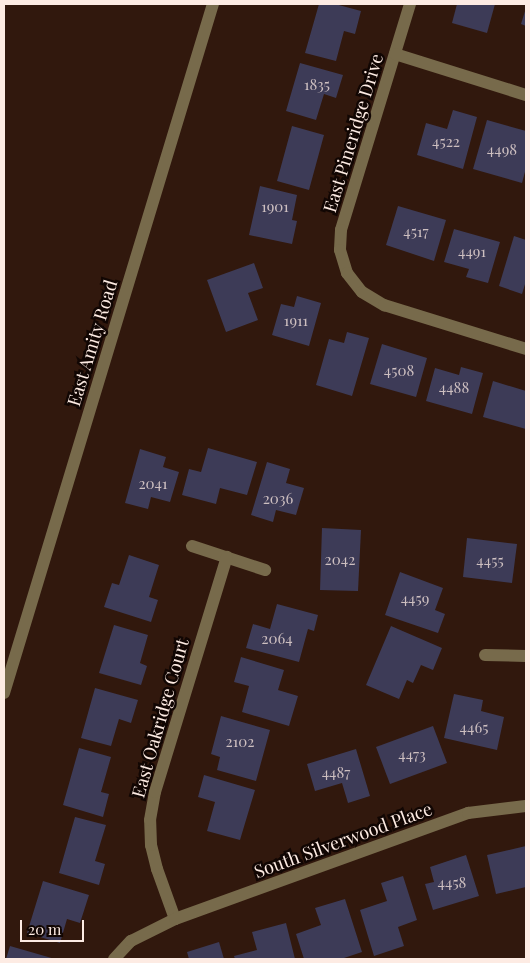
<!DOCTYPE html>
<style>
body{margin:0}
#map{position:relative;width:530px;height:963px;overflow:hidden;background:#31180d;font-family:"Playfair Display",serif}
div>[style]{position:absolute}
.building>*{inset:0;background:#3d3b57}
.minor>*{height:12px;margin:-6px;padding:0 6px;transform-origin:6px;border-radius:6px;background:#776a4b}
.tertiary>*{height:12px;margin:-6px;padding:0 6px;transform-origin:6px;border-radius:6px;background:#776a4b}
span{translate:-50% -50%;white-space:nowrap;text-align:center;line-height:1.15;-webkit-text-stroke:5px #110603;paint-order:stroke}
.number-label{font-size:15px;color:#cdbfc0}
.number-label span{-webkit-text-stroke-width:0}
.street-label{font-size:18px;color:#fdebe3}
.frame{position:absolute;inset:0;border:5px solid #fdebe3;pointer-events:none}
.scale{position:absolute;left:20px;top:920px;width:64px;height:22px;box-sizing:border-box;border:2px solid #fdebe3;border-top:0;padding-left:6px;font-size:15px;line-height:18px;white-space:nowrap;color:#fdebe3;-webkit-text-stroke:4px #110603;paint-order:stroke}
</style>
<div id="map">
<div class="building">
<i style="clip-path:polygon(319px 4px,335px 4px,361px 11px,355px 34px,344px 31px,336px 61px,305px 53px)"></i>
<i style="clip-path:polygon(457px 4px,495px 4px,487px 33px,452px 23px)"></i>
<i style="clip-path:polygon(526px 8px,526px 26px,521px 24px)"></i>
<i style="clip-path:polygon(300px 63px,343px 75px,336px 98px,324px 94px,316px 120px,286px 111px)"></i>
<i style="clip-path:polygon(453px 110px,477px 117px,463px 169px,417px 155px,426px 123px,447px 129px)"></i>
<i style="clip-path:polygon(487px 120px,526px 131px,526px 168px,522px 183px,473px 169px)"></i>
<i style="clip-path:polygon(292px 126px,324px 135px,309px 190px,277px 181px)"></i>
<i style="clip-path:polygon(260px 186px,297px 195px,292px 220px,297px 221px,292px 244px,249px 235px)"></i>
<i style="clip-path:polygon(398px 206px,446px 220px,434px 261px,386px 245px)"></i>
<i style="clip-path:polygon(454px 229px,500px 242px,488px 283px,466px 277px,469px 269px,444px 262px)"></i>
<i style="clip-path:polygon(514px 236px,526px 240px,526px 281px,522px 294px,499px 286px)"></i>
<i style="clip-path:polygon(254px 263px,263px 288px,248px 293px,258px 320px,226px 332px,207px 280px)"></i>
<i style="clip-path:polygon(297px 296px,321px 303px,309px 346px,272px 335px,281px 304px,294px 307px)"></i>
<i style="clip-path:polygon(347px 332px,369px 338px,352px 396px,316px 385px,329px 339px,344px 343px)"></i>
<i style="clip-path:polygon(382px 344px,427px 358px,416px 397px,370px 384px)"></i>
<i style="clip-path:polygon(461px 367px,483px 373px,472px 414px,426px 401px,435px 368px,459px 375px)"></i>
<i style="clip-path:polygon(493px 381px,526px 391px,526px 429px,483px 417px)"></i>
<i style="clip-path:polygon(208px 448px,257px 462px,247px 495px,220px 488px,216px 504px,182px 495px,189px 469px,201px 472px)"></i>
<i style="clip-path:polygon(140px 449px,166px 457px,163px 467px,179px 472px,170px 502px,151px 497px,148px 509px,125px 503px)"></i>
<i style="clip-path:polygon(267px 462px,290px 469px,286px 483px,304px 488px,296px 515px,276px 510px,273px 522px,251px 515px)"></i>
<i style="clip-path:polygon(322px 528px,361px 530px,358px 591px,320px 590px)"></i>
<i style="clip-path:polygon(467px 538px,517px 544px,512px 583px,463px 577px)"></i>
<i style="clip-path:polygon(129px 555px,159px 565px,149px 597px,158px 600px,151px 622px,104px 607px,112px 583px,119px 585px)"></i>
<i style="clip-path:polygon(400px 572px,443px 588px,435px 610px,445px 614px,438px 633px,385px 615px)"></i>
<i style="clip-path:polygon(277px 604px,318px 615px,314px 631px,308px 629px,299px 662px,246px 648px,253px 624px,270px 629px)"></i>
<i style="clip-path:polygon(114px 625px,148px 635px,140px 663px,147px 666px,141px 685px,99px 673px)"></i>
<i style="clip-path:polygon(391px 626px,442px 648px,433px 670px,421px 665px,413px 683px,407px 680px,399px 699px,366px 685px)"></i>
<i style="clip-path:polygon(241px 657px,284px 670px,278px 690px,298px 696px,289px 726px,242px 712px,249px 686px,234px 682px)"></i>
<i style="clip-path:polygon(95px 688px,138px 700px,131px 723px,119px 719px,111px 746px,81px 738px)"></i>
<i style="clip-path:polygon(454px 694px,483px 700px,481px 711px,504px 717px,497px 750px,444px 738px)"></i>
<i style="clip-path:polygon(221px 716px,270px 730px,256px 781px,217px 770px,220px 757px,211px 754px)"></i>
<i style="clip-path:polygon(433px 726px,447px 763px,390px 784px,376px 747px)"></i>
<i style="clip-path:polygon(79px 748px,111px 757px,101px 792px,109px 794px,103px 817px,63px 805px)"></i>
<i style="clip-path:polygon(356px 749px,370px 796px,348px 803px,342px 783px,315px 791px,307px 764px)"></i>
<i style="clip-path:polygon(204px 775px,255px 790px,240px 840px,207px 831px,215px 802px,198px 797px)"></i>
<i style="clip-path:polygon(75px 817px,106px 825px,95px 861px,105px 864px,99px 885px,59px 873px)"></i>
<i style="clip-path:polygon(526px 846px,526px 887px,496px 894px,487px 855px)"></i>
<i style="clip-path:polygon(466px 855px,479px 896px,433px 910px,425px 884px,434px 882px,430px 867px)"></i>
<i style="clip-path:polygon(403px 876px,417px 920px,398px 927px,404px 946px,374px 956px,360px 910px,387px 901px,381px 883px)"></i>
<i style="clip-path:polygon(43px 881px,89px 895px,80px 923px,67px 919px,60px 943px,27px 933px)"></i>
<i style="clip-path:polygon(345px 899px,362px 952px,341px 959px,304px 959px,296px 934px,321px 925px,315px 908px)"></i>
<i style="clip-path:polygon(286px 923px,295px 959px,235px 959px,234px 956px,257px 950px,252px 932px)"></i>
<i style="clip-path:polygon(219px 942px,224px 959px,189px 959px,187px 952px)"></i>
<i style="clip-path:polygon(10px 946px,55px 959px,6px 959px)"></i>
</div>
<div class="minor">
<i style="left:410px;top:4px;width:236px;rotate:107deg"></i>
<i style="left:341px;top:230px;width:20px;rotate:93deg"></i>
<i style="left:340px;top:250px;width:24px;rotate:73deg"></i>
<i style="left:347px;top:273px;width:24px;rotate:52deg"></i>
<i style="left:362px;top:292px;width:26px;rotate:31deg"></i>
<i style="left:384px;top:305px;width:149px;rotate:17.2deg"></i>
<i style="left:395px;top:54px;width:137px;rotate:17.4deg"></i>
<i style="left:192px;top:546px;width:77px;rotate:18.2deg"></i>
<i style="left:485px;top:655px;width:41px;rotate:1.4deg"></i>
<i style="left:175px;top:919px;width:53px;rotate:-109.8deg"></i>
<i style="left:157px;top:869px;width:25px;rotate:-104deg"></i>
<i style="left:151px;top:845px;width:25px;rotate:-92deg"></i>
<i style="left:150px;top:820px;width:28px;rotate:-80deg"></i>
<i style="left:155px;top:792px;width:246px;rotate:-73deg"></i>
<i style="left:114px;top:959px;width:25px;rotate:-47deg"></i>
<i style="left:131px;top:941px;width:49px;rotate:-26.6deg"></i>
<i style="left:175px;top:919px;width:312px;rotate:-19.9deg"></i>
<i style="left:468px;top:813px;width:58px;rotate:-6.9deg"></i>
</div>
<div class="tertiary">
<i style="left:4px;top:693px;width:720px;rotate:-73.13deg"></i>
</div>
<div class="number-label">
<span style="left:317px;top:85px">1835</span>
<span style="left:446px;top:142px">4522</span>
<span style="left:502px;top:150px">4498</span>
<span style="left:275px;top:207px">1901</span>
<span style="left:416px;top:232px">4517</span>
<span style="left:472px;top:252px">4491</span>
<span style="left:296px;top:321px">1911</span>
<span style="left:399px;top:371px">4508</span>
<span style="left:454px;top:388px">4488</span>
<span style="left:153px;top:484px">2041</span>
<span style="left:278px;top:499px">2036</span>
<span style="left:340px;top:560px">2042</span>
<span style="left:490px;top:561px">4455</span>
<span style="left:415px;top:599px">4459</span>
<span style="left:277px;top:639px">2064</span>
<span style="left:474px;top:728px">4465</span>
<span style="left:240px;top:742px">2102</span>
<span style="left:412px;top:755px">4473</span>
<span style="left:336px;top:773px">4487</span>
<span style="left:452px;top:883px">4458</span>
</div>
<div class="street-label">
<span style="left:353px;top:133px;rotate:-73deg">East Pineridge Drive</span>
<span style="left:92px;top:343px;rotate:-73deg">East Amity Road</span>
<span style="left:160px;top:718px;rotate:-74deg">East Oakridge Court</span>
<span style="left:343px;top:840px;rotate:-20deg">South Silverwood Place</span>
</div>
<div class="frame"></div>
<div class="scale">20 m</div>
</div>
